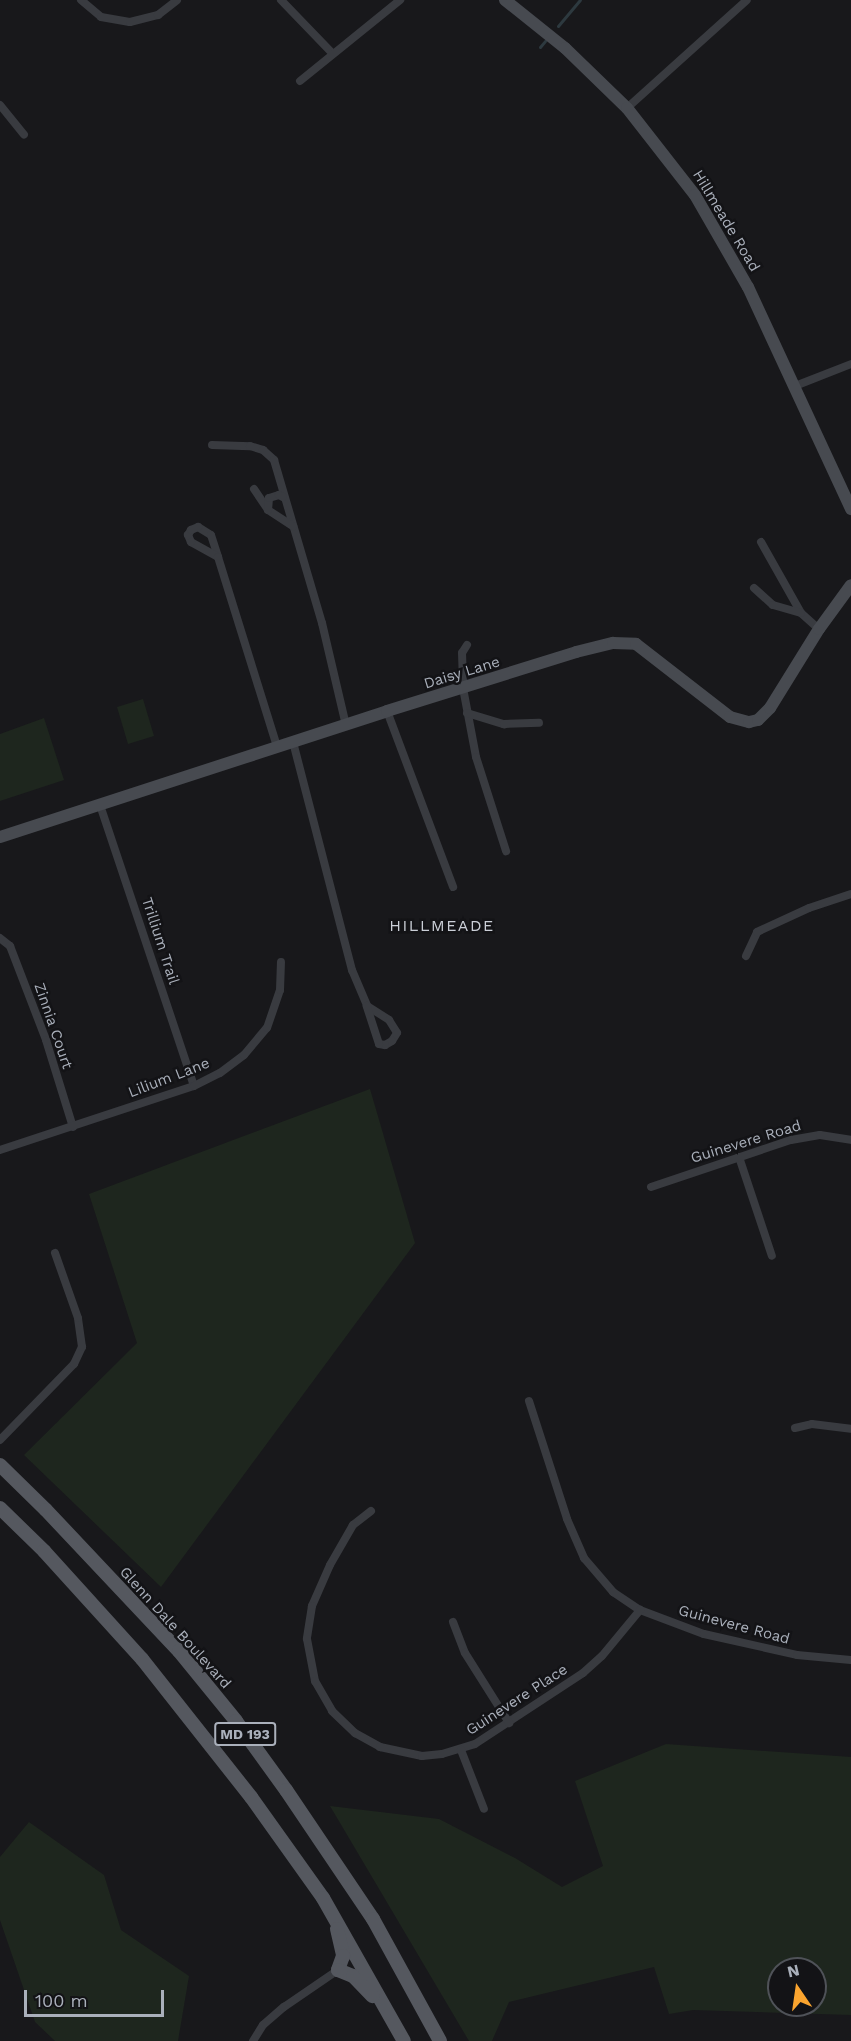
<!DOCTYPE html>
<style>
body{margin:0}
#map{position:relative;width:851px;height:2041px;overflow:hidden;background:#18181b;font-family:"Work Sans",sans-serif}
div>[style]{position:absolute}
.green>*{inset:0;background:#1e261e}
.stream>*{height:3px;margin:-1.5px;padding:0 1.5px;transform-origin:1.5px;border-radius:1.5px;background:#2d393f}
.street>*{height:8px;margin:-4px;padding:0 4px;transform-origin:4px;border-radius:4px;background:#393b40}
.secondary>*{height:12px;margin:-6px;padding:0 6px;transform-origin:6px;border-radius:6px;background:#474a50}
.primary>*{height:14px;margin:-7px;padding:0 7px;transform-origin:7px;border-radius:7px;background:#55585f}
span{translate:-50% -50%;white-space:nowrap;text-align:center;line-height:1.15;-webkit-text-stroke:5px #131316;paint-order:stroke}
.shield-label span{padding:2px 4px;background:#131316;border:2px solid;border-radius:4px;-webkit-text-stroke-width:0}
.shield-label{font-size:14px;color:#aab0bb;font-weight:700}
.street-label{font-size:15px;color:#aab0bb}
.neighbourhood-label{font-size:16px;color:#cbcfd7;letter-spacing:1.5px}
.north{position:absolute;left:767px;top:1957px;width:60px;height:60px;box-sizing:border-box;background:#131316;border:2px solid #4f5258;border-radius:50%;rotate:347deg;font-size:16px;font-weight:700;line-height:24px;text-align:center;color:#aab0bb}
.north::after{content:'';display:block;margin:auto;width:21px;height:27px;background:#fba52f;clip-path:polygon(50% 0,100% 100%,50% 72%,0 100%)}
.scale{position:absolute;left:24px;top:1990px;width:140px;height:27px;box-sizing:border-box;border:3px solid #aab0bb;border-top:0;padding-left:8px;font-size:18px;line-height:21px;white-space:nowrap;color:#aab0bb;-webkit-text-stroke:4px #131316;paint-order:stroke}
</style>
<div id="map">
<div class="green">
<i style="clip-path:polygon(143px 699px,154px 736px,128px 744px,117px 707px)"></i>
<i style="clip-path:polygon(44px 718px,64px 780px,0 801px,0 734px)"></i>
<i style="clip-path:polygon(370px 1089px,415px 1243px,161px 1587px,24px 1455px,137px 1343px,89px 1194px)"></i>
<i style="clip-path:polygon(evenodd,666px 1744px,851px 1757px,851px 2015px,693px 2010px,669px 2014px,654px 1967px,509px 2002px,492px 2041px,469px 2041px,330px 1806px,439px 1819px,515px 1858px,562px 1887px,603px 1866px,575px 1781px,666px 1744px,779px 1969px,815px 1969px,815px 2005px,779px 2005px,779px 1969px)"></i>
<i style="clip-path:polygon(29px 1822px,104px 1875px,121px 1930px,189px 1976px,178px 2041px,55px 2041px,35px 2022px,0 1920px,0 1857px)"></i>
</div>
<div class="stream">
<i style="left:558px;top:26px;width:34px;rotate:-50deg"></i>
<i style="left:540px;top:47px;width:8px;rotate:-50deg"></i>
</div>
<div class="street">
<i style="left:81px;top:0;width:26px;rotate:40deg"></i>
<i style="left:101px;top:17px;width:29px;rotate:10deg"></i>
<i style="left:130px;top:22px;width:29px;rotate:-14deg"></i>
<i style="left:158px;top:15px;width:24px;rotate:-38deg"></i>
<i style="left:281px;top:0;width:74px;rotate:46.1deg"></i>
<i style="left:300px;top:81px;width:129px;rotate:-39deg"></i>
<i style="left:0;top:105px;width:38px;rotate:51deg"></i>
<i style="left:627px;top:108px;width:161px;rotate:-42deg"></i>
<i style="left:795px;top:386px;width:60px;rotate:-21.4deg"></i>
<i style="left:212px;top:445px;width:38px;rotate:2deg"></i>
<i style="left:250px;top:446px;width:14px;rotate:17deg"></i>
<i style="left:263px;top:450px;width:15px;rotate:42deg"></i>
<i style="left:274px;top:460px;width:170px;rotate:73.6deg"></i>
<i style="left:322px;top:623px;width:105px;rotate:76.8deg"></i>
<i style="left:254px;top:489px;width:25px;rotate:56deg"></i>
<i style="left:268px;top:510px;width:30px;rotate:33deg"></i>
<i style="left:268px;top:510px;width:12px;rotate:-85deg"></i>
<i style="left:269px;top:498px;width:10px;rotate:-17deg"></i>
<i style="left:279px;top:495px;width:4px;rotate:27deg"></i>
<i style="left:198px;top:527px;width:15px;rotate:32deg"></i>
<i style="left:211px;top:535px;width:23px;rotate:72deg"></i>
<i style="left:218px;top:557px;width:31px;rotate:-151deg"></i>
<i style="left:191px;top:542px;width:8px;rotate:-113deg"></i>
<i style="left:188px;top:535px;width:6px;rotate:-59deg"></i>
<i style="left:191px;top:530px;width:8px;rotate:-23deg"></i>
<i style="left:761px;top:542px;width:81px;rotate:60.6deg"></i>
<i style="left:801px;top:613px;width:24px;rotate:42deg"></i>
<i style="left:218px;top:557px;width:199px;rotate:72.7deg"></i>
<i style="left:754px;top:588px;width:25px;rotate:42deg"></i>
<i style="left:773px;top:605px;width:29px;rotate:16deg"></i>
<i style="left:467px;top:645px;width:9px;rotate:122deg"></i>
<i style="left:462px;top:653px;width:35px;rotate:88deg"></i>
<i style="left:463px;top:688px;width:70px;rotate:79.3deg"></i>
<i style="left:476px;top:757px;width:99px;rotate:72.3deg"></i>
<i style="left:387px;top:711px;width:188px;rotate:69.4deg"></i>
<i style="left:467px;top:713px;width:39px;rotate:17deg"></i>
<i style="left:504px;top:724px;width:35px;rotate:-2deg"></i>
<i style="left:293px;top:742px;width:236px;rotate:75.5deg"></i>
<i style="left:352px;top:970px;width:39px;rotate:67deg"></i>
<i style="left:100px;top:805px;width:296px;rotate:71.5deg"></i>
<i style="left:0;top:938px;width:13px;rotate:39deg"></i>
<i style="left:10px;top:946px;width:101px;rotate:69deg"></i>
<i style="left:46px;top:1040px;width:91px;rotate:72.8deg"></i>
<i style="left:746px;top:956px;width:26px;rotate:-65deg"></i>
<i style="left:757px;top:932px;width:57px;rotate:-24.8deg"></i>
<i style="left:809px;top:908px;width:44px;rotate:-18.4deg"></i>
<i style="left:367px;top:1006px;width:26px;rotate:32deg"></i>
<i style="left:389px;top:1020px;width:15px;rotate:58deg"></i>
<i style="left:397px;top:1033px;width:9px;rotate:122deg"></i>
<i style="left:392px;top:1041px;width:8px;rotate:150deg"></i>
<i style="left:385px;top:1045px;width:6px;rotate:-171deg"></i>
<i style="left:379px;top:1044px;width:40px;rotate:-108deg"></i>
<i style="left:0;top:1150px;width:204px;rotate:-18.3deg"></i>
<i style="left:194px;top:1086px;width:29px;rotate:-27deg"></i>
<i style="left:220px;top:1073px;width:30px;rotate:-37deg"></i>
<i style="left:244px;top:1055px;width:35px;rotate:-50deg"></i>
<i style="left:267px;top:1028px;width:40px;rotate:-71.1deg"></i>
<i style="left:280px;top:990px;width:28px;rotate:-88deg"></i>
<i style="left:739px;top:1157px;width:104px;rotate:71.6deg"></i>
<i style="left:651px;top:1187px;width:148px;rotate:-18.6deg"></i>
<i style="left:791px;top:1140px;width:29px;rotate:-10deg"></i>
<i style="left:820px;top:1135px;width:31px;rotate:9deg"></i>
<i style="left:529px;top:1401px;width:124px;rotate:72.1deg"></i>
<i style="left:567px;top:1519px;width:43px;rotate:66.4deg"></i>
<i style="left:584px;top:1558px;width:45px;rotate:49.5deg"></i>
<i style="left:613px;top:1592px;width:32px;rotate:34deg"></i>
<i style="left:640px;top:1610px;width:68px;rotate:20.6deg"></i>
<i style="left:704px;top:1634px;width:95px;rotate:12.7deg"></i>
<i style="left:797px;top:1655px;width:54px;rotate:5.3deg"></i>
<i style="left:795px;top:1428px;width:17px;rotate:-13deg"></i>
<i style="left:812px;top:1424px;width:39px;rotate:7deg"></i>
<i style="left:0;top:1440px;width:106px;rotate:-45.8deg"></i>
<i style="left:74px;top:1364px;width:19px;rotate:-65deg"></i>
<i style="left:82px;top:1347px;width:29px;rotate:-98deg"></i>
<i style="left:78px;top:1318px;width:69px;rotate:-109.5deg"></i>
<i style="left:371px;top:1511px;width:23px;rotate:142deg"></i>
<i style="left:353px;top:1525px;width:46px;rotate:119.9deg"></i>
<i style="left:330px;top:1565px;width:45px;rotate:113.7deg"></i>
<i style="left:312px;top:1606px;width:33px;rotate:99deg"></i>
<i style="left:307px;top:1639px;width:43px;rotate:79.2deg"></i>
<i style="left:315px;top:1681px;width:34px;rotate:60deg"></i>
<i style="left:332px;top:1711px;width:32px;rotate:44deg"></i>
<i style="left:355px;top:1733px;width:29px;rotate:29deg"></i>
<i style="left:380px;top:1747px;width:43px;rotate:12.1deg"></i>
<i style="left:422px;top:1756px;width:20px;rotate:-6deg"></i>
<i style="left:442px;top:1754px;width:34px;rotate:-17deg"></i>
<i style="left:475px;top:1744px;width:129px;rotate:-33.3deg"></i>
<i style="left:583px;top:1673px;width:25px;rotate:-42deg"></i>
<i style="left:602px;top:1656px;width:60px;rotate:-50.4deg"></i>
<i style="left:453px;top:1622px;width:33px;rotate:69deg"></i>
<i style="left:465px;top:1653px;width:83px;rotate:57.8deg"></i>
<i style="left:461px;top:1750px;width:63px;rotate:68.7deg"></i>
<i style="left:253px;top:2041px;width:19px;rotate:-58deg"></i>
<i style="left:263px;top:2025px;width:28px;rotate:-41deg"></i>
<i style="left:284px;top:2007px;width:65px;rotate:-34.4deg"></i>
</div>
<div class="secondary">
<i style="left:505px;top:0;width:77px;rotate:38.7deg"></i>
<i style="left:565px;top:48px;width:86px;rotate:44.1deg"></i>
<i style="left:627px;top:108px;width:110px;rotate:52deg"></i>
<i style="left:695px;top:195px;width:106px;rotate:60.1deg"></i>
<i style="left:748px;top:287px;width:245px;rotate:65.1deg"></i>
<i style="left:0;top:837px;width:407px;rotate:-18deg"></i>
<i style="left:387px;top:711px;width:198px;rotate:-17.3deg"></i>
<i style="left:576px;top:652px;width:38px;rotate:-14deg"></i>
<i style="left:613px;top:643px;width:23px;rotate:2deg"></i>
<i style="left:636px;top:644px;width:119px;rotate:37.8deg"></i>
<i style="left:730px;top:717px;width:20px;rotate:15deg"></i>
<i style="left:749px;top:722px;width:9px;rotate:-13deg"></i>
<i style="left:758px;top:720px;width:17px;rotate:-45deg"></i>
<i style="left:770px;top:708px;width:93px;rotate:-58.2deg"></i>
<i style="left:819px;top:629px;width:54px;rotate:-54deg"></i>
</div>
<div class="primary">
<i style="left:0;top:1465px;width:64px;rotate:44.4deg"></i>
<i style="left:46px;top:1510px;width:194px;rotate:46.7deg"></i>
<i style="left:179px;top:1651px;width:90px;rotate:50.8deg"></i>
<i style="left:236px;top:1721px;width:85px;rotate:54.1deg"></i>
<i style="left:286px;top:1790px;width:156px;rotate:56deg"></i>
<i style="left:373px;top:1919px;width:139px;rotate:61.2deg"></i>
<i style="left:0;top:1508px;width:62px;rotate:44.3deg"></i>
<i style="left:44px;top:1551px;width:146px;rotate:47.8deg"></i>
<i style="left:142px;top:1659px;width:176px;rotate:51.7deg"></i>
<i style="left:251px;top:1797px;width:124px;rotate:54.5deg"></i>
<i style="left:323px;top:1898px;width:164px;rotate:60.5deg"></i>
<i style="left:337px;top:1929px;width:28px;rotate:77deg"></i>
<i style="left:343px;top:1956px;width:15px;rotate:110deg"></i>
<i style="left:338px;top:1970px;width:16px;rotate:22deg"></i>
<i style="left:353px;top:1976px;width:28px;rotate:46deg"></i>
</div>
<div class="shield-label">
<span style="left:245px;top:1734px">MD 193</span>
</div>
<div class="street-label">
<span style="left:726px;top:221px;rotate:59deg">Hillmeade Road</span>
<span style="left:462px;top:673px;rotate:-17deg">Daisy Lane</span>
<span style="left:160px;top:941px;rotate:72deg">Trillium Trail</span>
<span style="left:53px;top:1026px;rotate:71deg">Zinnia Court</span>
<span style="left:169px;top:1078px;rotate:-21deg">Lilium Lane</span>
<span style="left:746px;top:1142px;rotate:-17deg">Guinevere Road</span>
<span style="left:734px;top:1625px;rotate:15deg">Guinevere Road</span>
<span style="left:175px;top:1628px;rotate:48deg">Glenn Dale Boulevard</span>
<span style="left:517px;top:1700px;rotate:-33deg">Guinevere Place</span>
</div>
<div class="neighbourhood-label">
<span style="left:442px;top:926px">HILLMEADE</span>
</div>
<div class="north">N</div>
<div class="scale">100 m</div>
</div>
